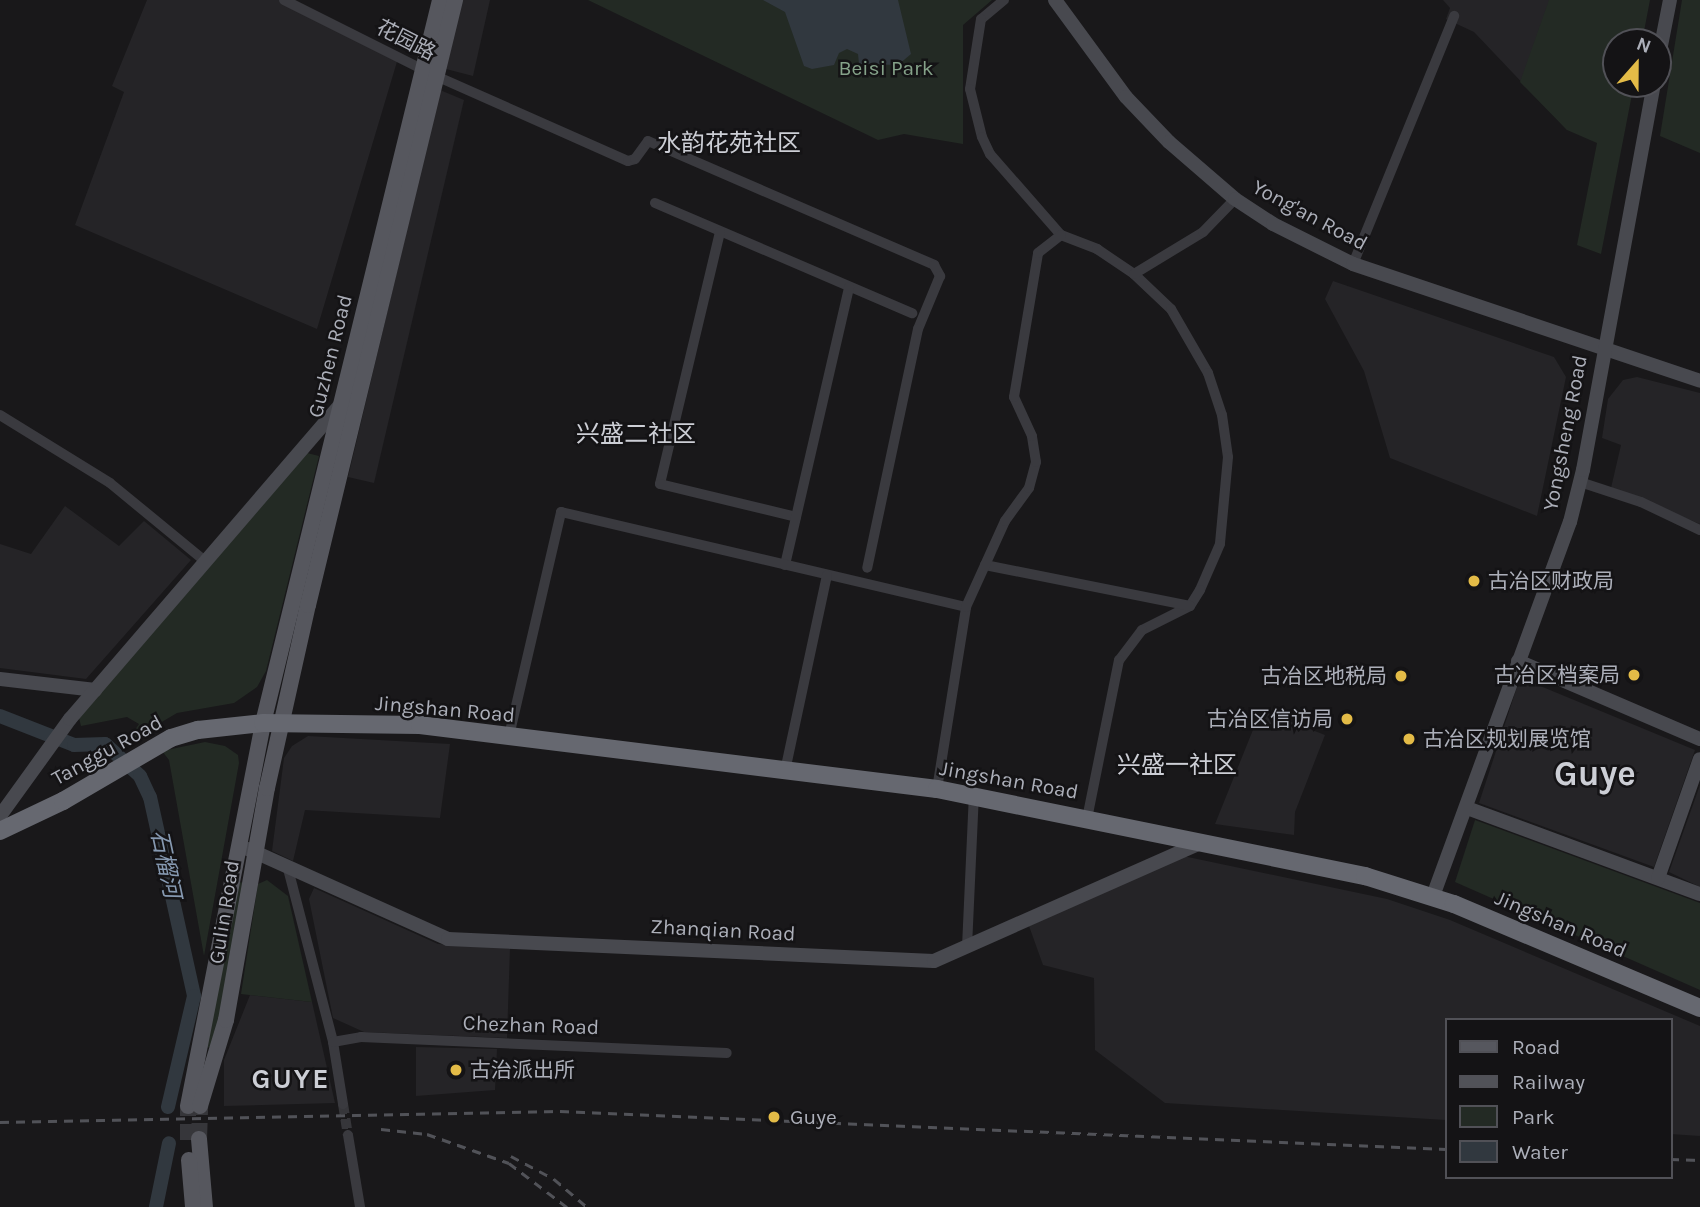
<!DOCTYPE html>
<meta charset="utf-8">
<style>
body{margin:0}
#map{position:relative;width:1700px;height:1207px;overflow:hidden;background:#19181a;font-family:Karla,"Noto Sans SC",sans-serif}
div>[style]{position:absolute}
.built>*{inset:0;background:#252427}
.green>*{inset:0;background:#232a24}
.water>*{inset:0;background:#31383f}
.river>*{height:14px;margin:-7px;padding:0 7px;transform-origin:7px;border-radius:7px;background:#31383f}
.street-tunnel>*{height:10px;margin-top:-5px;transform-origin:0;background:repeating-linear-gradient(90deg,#36363a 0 10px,transparent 0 15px)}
.primary-tunnel>*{height:16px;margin-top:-8px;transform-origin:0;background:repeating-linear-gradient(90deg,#36363a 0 16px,transparent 0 24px)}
.street>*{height:10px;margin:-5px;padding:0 5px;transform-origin:5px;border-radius:5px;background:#3a3a3f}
.secondary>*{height:14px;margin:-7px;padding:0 7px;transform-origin:7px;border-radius:7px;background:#48494f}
.primary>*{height:16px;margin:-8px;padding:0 8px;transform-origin:8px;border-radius:8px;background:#56575e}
.highway>*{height:18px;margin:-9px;padding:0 9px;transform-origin:9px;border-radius:9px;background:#666870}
.rail>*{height:2.5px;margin-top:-1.25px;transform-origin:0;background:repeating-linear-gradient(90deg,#515258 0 9px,transparent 0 16px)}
.dots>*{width:19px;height:19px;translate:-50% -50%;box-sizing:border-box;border:4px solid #141315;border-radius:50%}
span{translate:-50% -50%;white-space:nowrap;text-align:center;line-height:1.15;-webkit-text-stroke:5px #141315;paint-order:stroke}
.street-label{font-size:21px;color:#acafb9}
.park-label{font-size:21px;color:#85a289}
.poi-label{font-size:21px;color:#acafb9}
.left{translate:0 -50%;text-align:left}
.right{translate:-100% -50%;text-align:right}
.water-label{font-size:23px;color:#8699b1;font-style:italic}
.quarter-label{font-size:24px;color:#ccced5}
.district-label{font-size:28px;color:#ccced5;font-weight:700;letter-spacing:2px}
.town-label{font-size:35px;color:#ccced5;font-weight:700}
.legend{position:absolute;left:1445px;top:1018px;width:228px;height:161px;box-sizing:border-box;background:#141315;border:2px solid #515157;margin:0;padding:9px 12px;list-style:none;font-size:21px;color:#acafb9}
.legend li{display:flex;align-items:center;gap:14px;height:35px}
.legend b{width:35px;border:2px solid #515157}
.north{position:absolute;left:1602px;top:28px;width:70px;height:70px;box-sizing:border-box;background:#141315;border:2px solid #515157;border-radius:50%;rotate:21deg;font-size:19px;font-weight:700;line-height:28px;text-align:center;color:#acafb9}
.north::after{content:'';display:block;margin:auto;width:24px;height:32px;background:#e3bb47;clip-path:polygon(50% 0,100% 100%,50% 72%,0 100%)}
</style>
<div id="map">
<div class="built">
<i style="clip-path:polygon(147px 0,292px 0,399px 55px,317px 329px,75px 225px,124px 92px,112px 86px)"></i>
<i style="clip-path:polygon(462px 0,490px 0,473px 76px,446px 69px)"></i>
<i style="clip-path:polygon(1443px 0,1612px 0,1567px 130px,1474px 32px,1446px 19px,1450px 8px)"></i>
<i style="clip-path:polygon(440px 90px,464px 100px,374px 483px,348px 477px)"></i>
<i style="clip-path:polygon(1333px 281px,1554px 357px,1566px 377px,1537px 516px,1390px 458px,1364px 371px,1325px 299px)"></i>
<i style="clip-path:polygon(1637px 377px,1700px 393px,1700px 524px,1611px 488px,1621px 445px,1602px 438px,1608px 399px,1623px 380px)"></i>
<i style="clip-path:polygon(65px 506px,119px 546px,144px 521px,191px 560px,86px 679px,0 668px,0 544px,31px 554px)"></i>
<i style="clip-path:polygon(1533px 683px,1695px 750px,1654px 867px,1479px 803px,1517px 687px)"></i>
<i style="clip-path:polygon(1261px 710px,1325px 735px,1295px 812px,1294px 835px,1215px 824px)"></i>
<i style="clip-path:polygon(308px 736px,450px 744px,440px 818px,305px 810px,293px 861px,272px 851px,284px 758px,292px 746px)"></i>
<i style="clip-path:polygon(1700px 785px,1700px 887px,1669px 872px)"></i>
<i style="clip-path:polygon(1183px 856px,1387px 899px,1450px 920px,1700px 1026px,1700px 1136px,1670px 1134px,1670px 1020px,1446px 1020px,1446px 1120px,1165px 1103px,1095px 1050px,1094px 978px,1043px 965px,1029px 926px)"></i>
<i style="clip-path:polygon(314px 888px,438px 944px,510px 948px,507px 1038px,364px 1032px,333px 1018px,309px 899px)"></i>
<i style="clip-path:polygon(250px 995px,312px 1002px,335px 1103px,224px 1106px,224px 1060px)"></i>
<i style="clip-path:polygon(416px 1047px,497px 1049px,495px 1090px,416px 1096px)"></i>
</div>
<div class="green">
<i style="clip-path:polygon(588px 0,992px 0,963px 25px,963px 144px,904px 134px,878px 140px)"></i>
<i style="clip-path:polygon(1549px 0,1650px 0,1642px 42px,1616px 42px,1616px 84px,1634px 84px,1601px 254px,1577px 245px,1597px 143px,1567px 130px,1520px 82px)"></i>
<i style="clip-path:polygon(1682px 0,1700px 0,1700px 153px,1660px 136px)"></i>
<i style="clip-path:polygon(307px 453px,319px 456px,266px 671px,257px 687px,234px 703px,177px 713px,126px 743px,139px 724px,127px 717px,81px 726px,79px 718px)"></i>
<i style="clip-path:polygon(205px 742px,225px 746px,238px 755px,239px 763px,204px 956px,169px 760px,162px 751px)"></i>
<i style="clip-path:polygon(1475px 820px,1700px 903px,1700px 990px,1455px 882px)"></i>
<i style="clip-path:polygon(267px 880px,288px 896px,312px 1002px,241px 994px,258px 884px)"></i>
<i style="clip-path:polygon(234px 881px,244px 883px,225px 1000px,212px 1046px,207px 1048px)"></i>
</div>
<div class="water">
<i style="clip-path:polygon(763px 0,898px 0,911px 54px,898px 65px,859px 64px,858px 54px,847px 49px,839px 53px,834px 65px,812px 69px,804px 66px,785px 12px)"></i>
</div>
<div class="river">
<i style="left:0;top:716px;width:79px;rotate:21.4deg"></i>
<i style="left:74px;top:745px;width:31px;rotate:-2deg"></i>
<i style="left:105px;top:744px;width:47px;rotate:42.4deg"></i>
<i style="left:140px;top:776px;width:23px;rotate:65deg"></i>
<i style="left:150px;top:797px;width:204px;rotate:77.5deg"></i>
<i style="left:194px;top:996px;width:114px;rotate:103.2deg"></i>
<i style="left:156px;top:1207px;width:65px;rotate:-78.5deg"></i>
</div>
<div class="street-tunnel">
<i style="left:343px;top:1104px;width:31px;rotate:81deg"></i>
</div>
<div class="primary-tunnel">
<i style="left:199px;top:1139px;width:33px;rotate:-88deg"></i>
<i style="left:188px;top:1140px;width:34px;rotate:-90deg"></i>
</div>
<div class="street">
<i style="left:284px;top:0;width:170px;rotate:26.6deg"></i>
<i style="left:436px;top:76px;width:210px;rotate:23.9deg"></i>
<i style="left:628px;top:161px;width:7px;rotate:-16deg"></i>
<i style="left:635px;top:159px;width:22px;rotate:-54deg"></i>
<i style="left:648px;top:141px;width:312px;rotate:23.4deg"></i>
<i style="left:934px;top:265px;width:13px;rotate:61deg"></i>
<i style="left:940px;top:276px;width:57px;rotate:112.5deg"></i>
<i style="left:918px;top:329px;width:244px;rotate:102deg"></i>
<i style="left:1004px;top:0;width:30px;rotate:140deg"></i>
<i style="left:981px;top:19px;width:71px;rotate:98.9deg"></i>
<i style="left:970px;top:89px;width:49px;rotate:76deg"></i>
<i style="left:982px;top:137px;width:19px;rotate:65deg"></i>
<i style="left:990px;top:154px;width:108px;rotate:48.8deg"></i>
<i style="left:1061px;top:235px;width:39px;rotate:21deg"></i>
<i style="left:1097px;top:249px;width:45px;rotate:34deg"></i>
<i style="left:1134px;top:274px;width:51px;rotate:43.4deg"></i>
<i style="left:1171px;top:309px;width:74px;rotate:60deg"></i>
<i style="left:1208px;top:373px;width:44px;rotate:71.6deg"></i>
<i style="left:1222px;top:415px;width:42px;rotate:81.9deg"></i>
<i style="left:1228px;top:457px;width:87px;rotate:95.3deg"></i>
<i style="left:1220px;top:544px;width:50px;rotate:113.5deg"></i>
<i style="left:1200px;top:590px;width:19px;rotate:122deg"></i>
<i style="left:1190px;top:606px;width:54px;rotate:153.4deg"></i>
<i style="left:1142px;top:630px;width:38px;rotate:127deg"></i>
<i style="left:1119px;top:660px;width:161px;rotate:101.4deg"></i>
<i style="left:655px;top:203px;width:280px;rotate:23.2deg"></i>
<i style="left:720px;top:232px;width:259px;rotate:103.4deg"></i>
<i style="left:660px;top:484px;width:140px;rotate:13.6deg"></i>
<i style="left:1353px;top:264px;width:268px;rotate:-67.8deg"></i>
<i style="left:1134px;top:274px;width:81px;rotate:-31.3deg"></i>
<i style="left:1203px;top:232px;width:46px;rotate:-45.9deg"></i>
<i style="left:0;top:415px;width:129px;rotate:31.7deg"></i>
<i style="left:110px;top:483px;width:123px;rotate:39.4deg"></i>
<i style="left:1580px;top:482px;width:64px;rotate:18.2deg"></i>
<i style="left:1641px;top:502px;width:65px;rotate:25.4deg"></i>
<i style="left:785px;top:565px;width:285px;rotate:-77deg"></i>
<i style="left:985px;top:565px;width:209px;rotate:11.3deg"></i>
<i style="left:509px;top:736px;width:230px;rotate:-76.9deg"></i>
<i style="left:561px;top:512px;width:416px;rotate:13.2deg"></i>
<i style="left:785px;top:771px;width:200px;rotate:-77.9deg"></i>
<i style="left:937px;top:789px;width:184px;rotate:-80.9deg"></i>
<i style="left:966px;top:607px;width:94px;rotate:-65.6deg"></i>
<i style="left:1005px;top:521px;width:41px;rotate:-54deg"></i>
<i style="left:1029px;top:488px;width:27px;rotate:-75deg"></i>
<i style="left:1036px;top:462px;width:26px;rotate:-99deg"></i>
<i style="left:1032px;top:436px;width:43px;rotate:-114.8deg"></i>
<i style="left:1014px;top:397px;width:146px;rotate:-80.5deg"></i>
<i style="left:1038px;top:253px;width:29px;rotate:-38deg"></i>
<i style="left:287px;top:865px;width:183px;rotate:75.4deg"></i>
<i style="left:333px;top:1042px;width:63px;rotate:80.8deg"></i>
<i style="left:967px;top:947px;width:152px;rotate:-87.4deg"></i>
<i style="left:333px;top:1042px;width:28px;rotate:-10deg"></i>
<i style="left:361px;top:1037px;width:366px;rotate:2.5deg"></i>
<i style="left:348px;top:1135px;width:73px;rotate:80.5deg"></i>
</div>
<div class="secondary">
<i style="left:1055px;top:0;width:120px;rotate:53.8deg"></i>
<i style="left:1126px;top:97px;width:62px;rotate:46.3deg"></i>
<i style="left:1169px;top:142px;width:87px;rotate:40.8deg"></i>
<i style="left:1235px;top:199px;width:45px;rotate:33.3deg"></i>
<i style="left:1273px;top:224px;width:89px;rotate:26.6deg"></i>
<i style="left:1353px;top:264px;width:366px;rotate:18.6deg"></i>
<i style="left:1658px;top:61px;width:62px;rotate:-78.9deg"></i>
<i style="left:1518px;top:661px;width:198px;rotate:23.2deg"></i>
<i style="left:0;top:679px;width:96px;rotate:6.6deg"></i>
<i style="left:1467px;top:808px;width:248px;rotate:20.3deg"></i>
<i style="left:0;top:816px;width:120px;rotate:-54.2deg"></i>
<i style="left:70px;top:719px;width:417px;rotate:-49.3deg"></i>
<i style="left:248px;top:849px;width:219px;rotate:24.2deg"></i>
<i style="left:448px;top:939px;width:486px;rotate:2.6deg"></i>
<i style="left:934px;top:961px;width:293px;rotate:-23.9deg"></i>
<i style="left:1658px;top:878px;width:126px;rotate:-70.6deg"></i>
<i style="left:1433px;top:896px;width:398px;rotate:-69.9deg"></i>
<i style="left:1570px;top:522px;width:54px;rotate:-76deg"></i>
<i style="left:1583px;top:470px;width:392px;rotate:-79.6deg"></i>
</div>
<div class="primary">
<i style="left:188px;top:1106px;width:390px;rotate:-78.9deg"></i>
<i style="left:263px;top:723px;width:744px;rotate:-76.24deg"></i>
<i style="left:200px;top:1106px;width:90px;rotate:-73.2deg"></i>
<i style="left:226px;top:1020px;width:236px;rotate:-80deg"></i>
<i style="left:267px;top:788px;width:188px;rotate:-77.4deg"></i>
<i style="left:308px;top:605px;width:623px;rotate:-76.34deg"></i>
<i style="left:199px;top:1139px;width:68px;rotate:85deg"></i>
<i style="left:189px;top:1160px;width:47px;rotate:85.1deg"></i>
</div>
<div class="highway">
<i style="left:0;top:831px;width:70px;rotate:-25.5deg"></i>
<i style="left:63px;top:801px;width:125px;rotate:-30.3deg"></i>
<i style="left:171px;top:738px;width:28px;rotate:-17deg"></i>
<i style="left:198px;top:730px;width:65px;rotate:-6.1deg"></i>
<i style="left:263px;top:723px;width:157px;rotate:0.7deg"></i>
<i style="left:420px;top:725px;width:521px;rotate:7.06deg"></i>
<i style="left:937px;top:789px;width:437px;rotate:11.5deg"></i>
<i style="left:1365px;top:876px;width:93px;rotate:17.5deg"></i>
<i style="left:1454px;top:904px;width:267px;rotate:22.9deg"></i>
</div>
<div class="rail">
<i style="left:0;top:1122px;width:560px;rotate:-1.13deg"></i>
<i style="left:560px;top:1111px;width:887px;rotate:2.46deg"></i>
<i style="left:381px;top:1129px;width:46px;rotate:6.2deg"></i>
<i style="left:427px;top:1134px;width:87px;rotate:19.5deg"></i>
<i style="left:509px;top:1163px;width:73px;rotate:37.2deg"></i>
<i style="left:511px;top:1156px;width:49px;rotate:28.1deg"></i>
<i style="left:554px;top:1179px;width:43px;rotate:40.3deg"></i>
<i style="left:1670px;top:1159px;width:30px;rotate:2deg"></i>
</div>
<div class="dots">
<i style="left:1474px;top:581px;background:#e3bb47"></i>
<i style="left:1634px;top:675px;background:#e3bb47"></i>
<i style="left:1401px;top:676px;background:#e3bb47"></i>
<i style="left:1347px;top:719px;background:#e3bb47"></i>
<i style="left:1409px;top:739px;background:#e3bb47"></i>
<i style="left:456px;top:1070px;background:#e3bb47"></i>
<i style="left:774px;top:1117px;background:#e3bb47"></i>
</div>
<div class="street-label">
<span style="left:406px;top:40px;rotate:27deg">花园路</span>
<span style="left:1310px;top:215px;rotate:28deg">Yong'an Road</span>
<span style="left:330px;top:356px;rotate:-76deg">Guzhen Road</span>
<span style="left:1565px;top:433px;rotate:-79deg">Yongsheng Road</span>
<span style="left:445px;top:709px;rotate:5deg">Jingshan Road</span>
<span style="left:107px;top:750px;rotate:-29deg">Tanggu Road</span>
<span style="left:1009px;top:780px;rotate:10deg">Jingshan Road</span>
<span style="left:224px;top:912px;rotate:-81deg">Gulin Road</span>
<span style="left:1561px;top:924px;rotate:23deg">Jingshan Road</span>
<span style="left:723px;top:930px;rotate:3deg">Zhanqian Road</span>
<span style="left:531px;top:1025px;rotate:2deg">Chezhan Road</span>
</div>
<div class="park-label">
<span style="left:886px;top:68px">Beisi Park</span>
</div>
<div class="poi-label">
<span class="left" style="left:1488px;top:581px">古冶区财政局</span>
<span class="right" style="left:1620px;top:675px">古冶区档案局</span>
<span class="right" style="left:1387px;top:676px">古冶区地税局</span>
<span class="right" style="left:1333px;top:719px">古冶区信访局</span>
<span class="left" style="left:1423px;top:739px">古冶区规划展览馆</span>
<span class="left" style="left:470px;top:1070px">古治派出所</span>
<span class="left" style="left:790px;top:1117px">Guye</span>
</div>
<div class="water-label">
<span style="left:165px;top:864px;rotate:78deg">石榴河</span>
</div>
<div class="quarter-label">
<span style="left:729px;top:144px">水韵花苑社区</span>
<span style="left:636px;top:435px">兴盛二社区</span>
<span style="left:1177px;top:766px">兴盛一社区</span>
</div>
<div class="district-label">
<span style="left:291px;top:1079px">GUYE</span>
</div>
<div class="town-label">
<span style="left:1595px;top:774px">Guye</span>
</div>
<ul class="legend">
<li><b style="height:9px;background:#56575e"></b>Road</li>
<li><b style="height:9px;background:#515258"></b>Railway</li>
<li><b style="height:19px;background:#232a24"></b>Park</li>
<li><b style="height:19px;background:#31383f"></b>Water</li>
</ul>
<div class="north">N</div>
</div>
